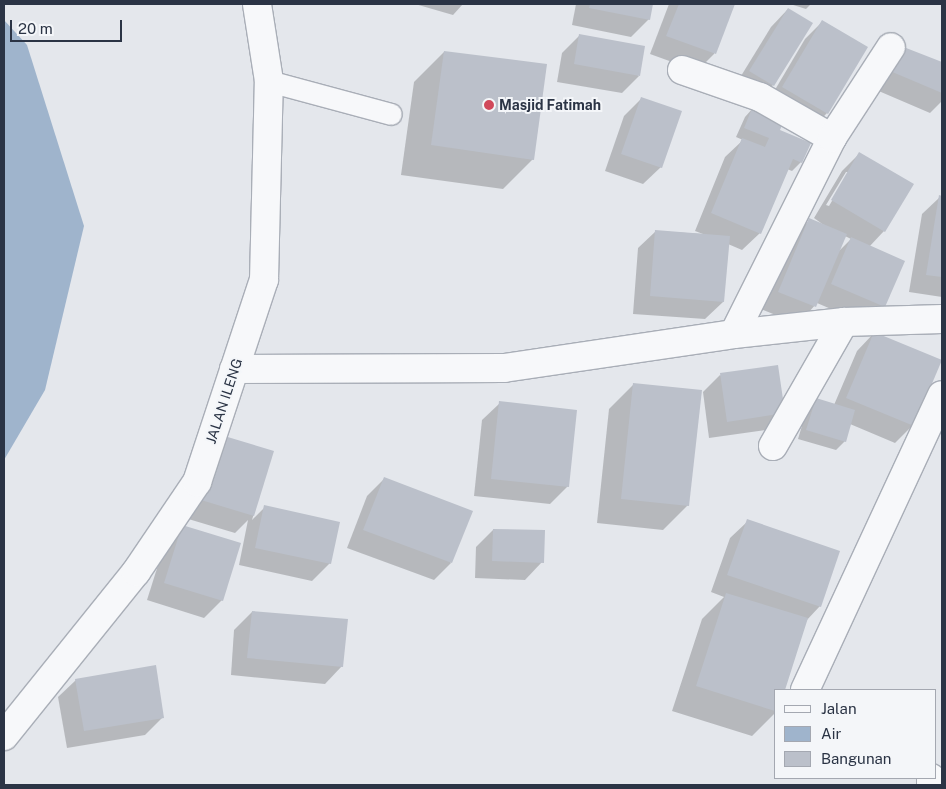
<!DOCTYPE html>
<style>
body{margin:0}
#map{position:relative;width:946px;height:789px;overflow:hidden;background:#e4e7ec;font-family:"Public Sans",sans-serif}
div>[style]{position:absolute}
.water>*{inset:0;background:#9fb4cc}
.shadow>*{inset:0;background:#0003}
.building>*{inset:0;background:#bbc0ca}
.roads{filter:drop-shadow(1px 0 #a9aeb7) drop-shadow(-1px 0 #a9aeb7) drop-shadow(0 1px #a9aeb7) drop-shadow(0 -1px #a9aeb7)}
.service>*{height:21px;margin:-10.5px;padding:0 10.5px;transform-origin:10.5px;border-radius:10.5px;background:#f7f8fa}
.minor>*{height:28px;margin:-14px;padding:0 14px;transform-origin:14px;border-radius:14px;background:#f7f8fa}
.tertiary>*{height:28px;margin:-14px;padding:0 14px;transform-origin:14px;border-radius:14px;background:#f7f8fa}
.dots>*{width:14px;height:14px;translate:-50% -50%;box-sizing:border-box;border:2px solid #f4f6f9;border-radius:50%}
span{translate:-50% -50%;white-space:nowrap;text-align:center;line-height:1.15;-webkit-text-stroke:4px #f4f6f9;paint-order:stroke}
.poi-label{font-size:14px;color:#2b3445;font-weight:700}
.left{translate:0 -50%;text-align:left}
.street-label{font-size:14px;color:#2b3445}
.frame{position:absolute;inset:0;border:5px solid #2b3445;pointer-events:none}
.legend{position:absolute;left:774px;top:689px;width:162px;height:90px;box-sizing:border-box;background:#f4f6f9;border:1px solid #a4a8b1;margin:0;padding:6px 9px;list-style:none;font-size:15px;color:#2b3445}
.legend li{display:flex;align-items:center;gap:10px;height:25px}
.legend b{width:25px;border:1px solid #a4a8b1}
.scale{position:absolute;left:10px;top:20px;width:112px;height:22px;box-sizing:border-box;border:2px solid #2b3445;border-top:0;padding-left:6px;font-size:15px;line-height:18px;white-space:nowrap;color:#2b3445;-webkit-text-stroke:4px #f4f6f9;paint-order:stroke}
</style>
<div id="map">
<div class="water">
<i style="clip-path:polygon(4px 20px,27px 45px,84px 226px,45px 390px,4px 460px)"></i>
</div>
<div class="shadow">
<i style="clip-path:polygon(415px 4px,463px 4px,453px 15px)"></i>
<i style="clip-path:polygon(576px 4px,652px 4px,649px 19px,631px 37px,572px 25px)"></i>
<i style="clip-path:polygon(669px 4px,733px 4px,714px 54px,697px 71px,650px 54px)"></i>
<i style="clip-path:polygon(790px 4px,811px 4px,806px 9px)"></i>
<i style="clip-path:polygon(788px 9px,773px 85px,756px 102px,733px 89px,771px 27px)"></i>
<i style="clip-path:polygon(822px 22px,827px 113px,810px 131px,766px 105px,805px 39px)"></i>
<i style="clip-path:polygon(580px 35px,639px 76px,622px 93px,557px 82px,562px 53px)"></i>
<i style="clip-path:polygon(902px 47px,942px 64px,942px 101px,930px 113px,874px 89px)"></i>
<i style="clip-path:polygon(444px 52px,533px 159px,503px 189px,401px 175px,414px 82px)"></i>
<i style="clip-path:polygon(642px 98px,661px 167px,643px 184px,605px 171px,624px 116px)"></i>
<i style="clip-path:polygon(753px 108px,778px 130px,801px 162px,792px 171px,787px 169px,760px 233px,742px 250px,728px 244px,723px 302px,705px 319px,633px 314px,638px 248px,656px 231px,703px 234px,695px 231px,725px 157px,743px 140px,736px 137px,745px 117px)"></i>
<i style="clip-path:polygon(evenodd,860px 153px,884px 231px,869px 247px,884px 306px,866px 324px,817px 303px,798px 324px,761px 309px,792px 237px,810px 220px,825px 226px,814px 218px,842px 171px,860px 153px,846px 172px,849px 172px,829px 206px,826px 205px,846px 172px,860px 153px,845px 236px,851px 239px,838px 252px,845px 236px)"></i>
<i style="clip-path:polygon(940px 197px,942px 197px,942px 297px,909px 292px,922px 214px)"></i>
<i style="clip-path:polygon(874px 333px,913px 425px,895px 443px,850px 424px,845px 441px,836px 450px,798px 439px,807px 409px,816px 400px,834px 405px,857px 351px)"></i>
<i style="clip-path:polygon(720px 375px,784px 413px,766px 430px,709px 438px,703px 392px)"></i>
<i style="clip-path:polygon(634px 384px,688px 505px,663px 530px,597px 523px,609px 409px)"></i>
<i style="clip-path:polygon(500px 403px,568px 486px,550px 504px,474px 496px,482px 420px)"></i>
<i style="clip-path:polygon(272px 452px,252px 520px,265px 507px,330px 563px,312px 581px,239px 565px,248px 520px,235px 533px,185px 518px,204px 454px)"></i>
<i style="clip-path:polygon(384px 479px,451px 563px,434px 580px,347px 548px,367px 496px)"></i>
<i style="clip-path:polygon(748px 521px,820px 606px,806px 621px,784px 690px,775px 690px,775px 713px,752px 736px,672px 711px,702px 619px,724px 597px,711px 592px,730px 538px)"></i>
<i style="clip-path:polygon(182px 526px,222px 600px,204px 618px,147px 600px,165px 543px)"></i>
<i style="clip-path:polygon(493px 530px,542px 562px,525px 580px,475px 578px,476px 547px)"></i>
<i style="clip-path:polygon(252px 612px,342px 666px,325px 684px,231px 675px,234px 630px)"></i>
<i style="clip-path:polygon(76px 680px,162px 718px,145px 735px,67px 748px,58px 697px)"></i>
</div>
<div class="building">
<i style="clip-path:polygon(590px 4px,653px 4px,650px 20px,589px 8px)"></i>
<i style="clip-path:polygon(679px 4px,735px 4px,716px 54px,666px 36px)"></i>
<i style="clip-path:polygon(788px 8px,813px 23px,774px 86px,749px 71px)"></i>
<i style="clip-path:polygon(822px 20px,868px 47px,828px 114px,782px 87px)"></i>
<i style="clip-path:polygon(579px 34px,645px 46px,640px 76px,574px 64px)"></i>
<i style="clip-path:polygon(901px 46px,942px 62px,942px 93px,890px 71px)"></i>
<i style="clip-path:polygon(444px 51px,547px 64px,534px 160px,431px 145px)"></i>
<i style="clip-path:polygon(641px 97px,682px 111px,662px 168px,621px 154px)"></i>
<i style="clip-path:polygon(753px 106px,784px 120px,780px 130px,811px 143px,802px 163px,793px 159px,761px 234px,711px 213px,742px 138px,765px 147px,769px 138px,744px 128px)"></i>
<i style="clip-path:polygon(859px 152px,914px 184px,885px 232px,831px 200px)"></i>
<i style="clip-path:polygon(939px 195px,942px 196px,942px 277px,926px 275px)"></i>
<i style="clip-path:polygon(809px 218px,847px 234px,816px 307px,778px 292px)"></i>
<i style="clip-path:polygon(655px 230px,730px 236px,724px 302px,650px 296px)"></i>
<i style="clip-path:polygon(851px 237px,905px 261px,885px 307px,831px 284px)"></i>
<i style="clip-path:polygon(874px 332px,942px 360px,914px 426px,846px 398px)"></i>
<i style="clip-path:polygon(778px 365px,785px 413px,727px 422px,720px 373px)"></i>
<i style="clip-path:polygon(633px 383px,702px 390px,689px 506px,621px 499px)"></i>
<i style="clip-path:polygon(816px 398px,855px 410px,846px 442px,806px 430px)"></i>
<i style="clip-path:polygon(499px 401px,577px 410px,569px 487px,491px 479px)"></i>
<i style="clip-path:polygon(221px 435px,274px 451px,254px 516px,201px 500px)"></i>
<i style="clip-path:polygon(384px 477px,473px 511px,452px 563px,363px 530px)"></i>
<i style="clip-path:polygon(264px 505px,340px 522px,331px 564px,255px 548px)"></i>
<i style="clip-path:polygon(747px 519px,840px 551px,821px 607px,727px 575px)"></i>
<i style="clip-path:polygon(182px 525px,241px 543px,223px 601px,164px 583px)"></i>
<i style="clip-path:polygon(493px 529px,545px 530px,544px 563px,492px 561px)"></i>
<i style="clip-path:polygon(726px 593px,808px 618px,785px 690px,775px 690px,775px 711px,696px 686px)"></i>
<i style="clip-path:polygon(252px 611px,348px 619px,343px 667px,247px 658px)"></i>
<i style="clip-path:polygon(156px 665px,164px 718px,84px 731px,75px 679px)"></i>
</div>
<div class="roads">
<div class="service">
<i style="left:269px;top:81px;width:126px;rotate:15.1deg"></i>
</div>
<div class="minor">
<i style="left:682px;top:70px;width:83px;rotate:19.1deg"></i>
<i style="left:760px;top:97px;width:83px;rotate:29.7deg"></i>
<i style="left:832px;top:138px;width:219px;rotate:116.6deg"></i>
<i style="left:832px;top:138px;width:108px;rotate:-57deg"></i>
<i style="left:234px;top:369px;width:270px;rotate:-0.2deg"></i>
<i style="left:504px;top:368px;width:232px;rotate:-8.4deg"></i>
<i style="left:734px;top:334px;width:111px;rotate:-6.2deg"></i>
<i style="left:844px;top:322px;width:98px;rotate:-1.8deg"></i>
<i style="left:773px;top:446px;width:143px;rotate:-60.2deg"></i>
<i style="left:805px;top:690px;width:325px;rotate:-65.1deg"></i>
<i style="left:931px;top:778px;width:7px;rotate:90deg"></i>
</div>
<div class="tertiary">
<i style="left:4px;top:736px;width:211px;rotate:-51.2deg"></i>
<i style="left:136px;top:572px;width:109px;rotate:-55.9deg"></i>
<i style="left:197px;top:482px;width:213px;rotate:-71.7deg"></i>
<i style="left:264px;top:280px;width:199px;rotate:-88.6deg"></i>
<i style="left:269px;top:81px;width:78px;rotate:-98.9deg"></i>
</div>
</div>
<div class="dots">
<i style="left:489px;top:105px;background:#d1495b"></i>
</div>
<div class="poi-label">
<span class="left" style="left:499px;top:105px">Masjid Fatimah</span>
</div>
<div class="street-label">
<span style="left:224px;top:401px;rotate:-72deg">JALAN ILENG</span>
</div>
<div class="frame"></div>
<ul class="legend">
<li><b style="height:6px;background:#f7f8fa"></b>Jalan</li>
<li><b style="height:14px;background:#9fb4cc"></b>Air</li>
<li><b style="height:14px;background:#bbc0ca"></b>Bangunan</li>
</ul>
<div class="scale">20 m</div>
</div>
